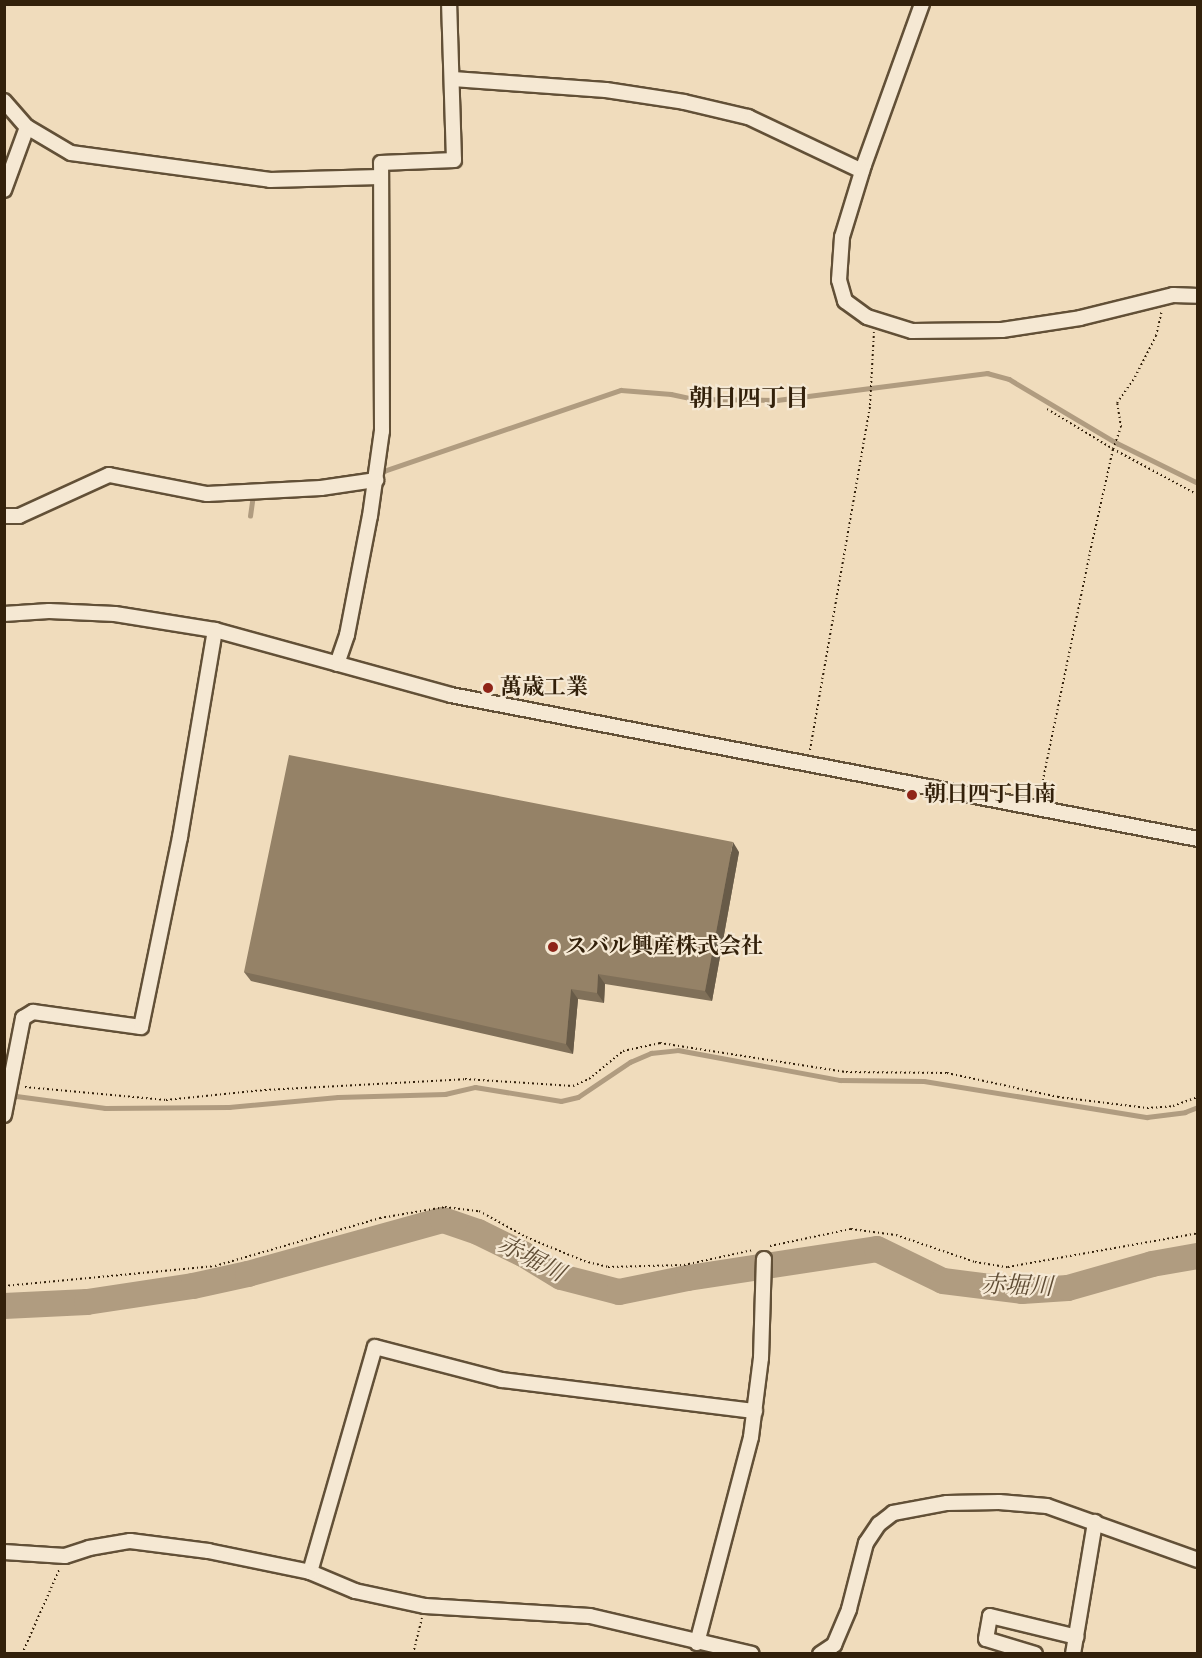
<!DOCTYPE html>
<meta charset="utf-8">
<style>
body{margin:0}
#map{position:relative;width:1202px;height:1658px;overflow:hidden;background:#f0dcbc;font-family:"IM FELL French Canon","Noto Serif JP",serif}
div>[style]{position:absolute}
.stream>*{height:4.5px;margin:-2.25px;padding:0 2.25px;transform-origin:2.25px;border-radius:2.25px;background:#b09c80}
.river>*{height:26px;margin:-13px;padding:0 13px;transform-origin:13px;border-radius:13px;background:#b09c80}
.path>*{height:2px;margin-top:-1px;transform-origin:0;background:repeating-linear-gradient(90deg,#33210b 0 1.5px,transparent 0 4.5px)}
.roads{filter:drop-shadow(2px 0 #625037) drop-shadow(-2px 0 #625037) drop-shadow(0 2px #625037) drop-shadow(0 -2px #625037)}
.minor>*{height:14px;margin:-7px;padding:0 7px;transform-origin:7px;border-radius:7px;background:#f5e8d3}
.wall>*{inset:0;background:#807059}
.shaded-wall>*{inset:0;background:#685b48}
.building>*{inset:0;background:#958267}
.dots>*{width:16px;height:16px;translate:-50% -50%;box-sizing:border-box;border:3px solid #f5e8d3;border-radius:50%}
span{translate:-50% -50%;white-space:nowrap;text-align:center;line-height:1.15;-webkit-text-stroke:4.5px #f5e8d3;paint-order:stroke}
.poi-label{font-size:22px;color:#33210b;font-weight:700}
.left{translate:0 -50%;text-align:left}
.neighbourhood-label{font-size:24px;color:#33210b;font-weight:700}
.water-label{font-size:24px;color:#5f4c34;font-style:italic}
.frame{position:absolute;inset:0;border:6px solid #33210b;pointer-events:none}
</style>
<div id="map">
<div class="stream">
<i style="left:327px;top:480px;width:58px;rotate:-9deg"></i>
<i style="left:384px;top:471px;width:250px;rotate:-18.9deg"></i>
<i style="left:621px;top:390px;width:50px;rotate:4.6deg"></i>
<i style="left:671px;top:394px;width:24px;rotate:12deg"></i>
<i style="left:694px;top:399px;width:83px;rotate:0.7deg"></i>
<i style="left:777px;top:400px;width:212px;rotate:-7.3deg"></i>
<i style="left:987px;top:373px;width:23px;rotate:15deg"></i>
<i style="left:1009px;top:379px;width:126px;rotate:30.7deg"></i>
<i style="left:1117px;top:443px;width:90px;rotate:26.3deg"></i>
<i style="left:250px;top:516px;width:22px;rotate:-82deg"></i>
<i style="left:9px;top:1095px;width:97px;rotate:7.7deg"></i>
<i style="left:105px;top:1108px;width:124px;rotate:-0.5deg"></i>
<i style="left:229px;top:1107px;width:109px;rotate:-5.2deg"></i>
<i style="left:338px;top:1097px;width:107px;rotate:-1.6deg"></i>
<i style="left:445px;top:1094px;width:31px;rotate:-13deg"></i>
<i style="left:475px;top:1087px;width:87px;rotate:9.2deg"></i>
<i style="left:561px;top:1101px;width:17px;rotate:-13deg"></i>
<i style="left:578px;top:1097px;width:63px;rotate:-33.9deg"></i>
<i style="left:630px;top:1062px;width:23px;rotate:-23deg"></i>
<i style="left:651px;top:1053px;width:27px;rotate:-6deg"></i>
<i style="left:678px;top:1050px;width:165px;rotate:10.5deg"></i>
<i style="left:840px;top:1080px;width:84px;rotate:0.7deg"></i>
<i style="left:924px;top:1081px;width:226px;rotate:9.2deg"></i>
<i style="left:1147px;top:1117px;width:38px;rotate:-7deg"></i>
<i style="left:1185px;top:1112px;width:14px;rotate:-21deg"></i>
</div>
<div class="river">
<i style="left:4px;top:1306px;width:83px;rotate:-2.8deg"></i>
<i style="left:87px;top:1302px;width:107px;rotate:-8.6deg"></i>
<i style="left:193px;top:1286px;width:56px;rotate:-12.3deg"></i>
<i style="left:248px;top:1274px;width:202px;rotate:-15.5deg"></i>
<i style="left:443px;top:1220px;width:37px;rotate:19deg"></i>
<i style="left:478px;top:1232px;width:50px;rotate:26.1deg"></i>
<i style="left:523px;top:1254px;width:44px;rotate:31.2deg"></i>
<i style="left:561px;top:1277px;width:60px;rotate:14.5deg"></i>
<i style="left:619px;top:1292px;width:70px;rotate:-11.5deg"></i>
<i style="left:688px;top:1278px;width:191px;rotate:-8.7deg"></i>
<i style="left:877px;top:1249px;width:73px;rotate:25.9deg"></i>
<i style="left:943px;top:1281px;width:80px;rotate:7.2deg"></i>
<i style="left:1022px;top:1291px;width:46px;rotate:-3.7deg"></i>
<i style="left:1068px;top:1288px;width:87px;rotate:-15.9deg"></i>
<i style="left:1152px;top:1264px;width:47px;rotate:-9.9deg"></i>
</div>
<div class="path">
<i style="left:1047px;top:409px;width:77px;rotate:31.2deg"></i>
<i style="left:1113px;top:449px;width:97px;rotate:28.4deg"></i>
<i style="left:810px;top:750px;width:350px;rotate:-80.1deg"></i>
<i style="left:870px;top:405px;width:73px;rotate:-86.9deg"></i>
<i style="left:1040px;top:794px;width:247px;rotate:-78.3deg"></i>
<i style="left:1090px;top:552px;width:106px;rotate:-77.4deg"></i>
<i style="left:1113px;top:449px;width:23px;rotate:-70deg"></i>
<i style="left:1121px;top:427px;width:24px;rotate:-99deg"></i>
<i style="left:1117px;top:403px;width:32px;rotate:-55deg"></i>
<i style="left:1135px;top:377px;width:46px;rotate:-62.9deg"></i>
<i style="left:1156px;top:336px;width:26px;rotate:-77deg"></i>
<i style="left:25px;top:1087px;width:142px;rotate:5.3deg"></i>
<i style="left:166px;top:1100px;width:100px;rotate:-5.8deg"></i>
<i style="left:265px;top:1090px;width:200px;rotate:-3.1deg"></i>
<i style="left:465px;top:1079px;width:108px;rotate:3.7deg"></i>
<i style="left:573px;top:1086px;width:17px;rotate:-24deg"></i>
<i style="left:589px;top:1079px;width:44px;rotate:-39.5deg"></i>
<i style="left:623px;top:1051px;width:38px;rotate:-12deg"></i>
<i style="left:660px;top:1043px;width:188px;rotate:8.9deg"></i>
<i style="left:846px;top:1072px;width:101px;rotate:0.6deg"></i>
<i style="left:947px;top:1073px;width:114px;rotate:12.2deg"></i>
<i style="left:1058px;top:1097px;width:90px;rotate:7deg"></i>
<i style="left:1147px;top:1108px;width:26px;rotate:-4deg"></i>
<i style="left:1173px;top:1106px;width:27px;rotate:-20deg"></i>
<i style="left:770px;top:1246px;width:83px;rotate:-11.9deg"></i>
<i style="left:851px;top:1229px;width:45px;rotate:7.6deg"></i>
<i style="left:896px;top:1235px;width:83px;rotate:18.9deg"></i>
<i style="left:975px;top:1262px;width:33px;rotate:9deg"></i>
<i style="left:1008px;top:1267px;width:193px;rotate:-10.1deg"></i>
<i style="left:4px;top:1286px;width:212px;rotate:-5.4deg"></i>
<i style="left:215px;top:1266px;width:172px;rotate:-16.2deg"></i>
<i style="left:380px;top:1218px;width:66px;rotate:-9.6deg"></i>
<i style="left:445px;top:1207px;width:34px;rotate:7deg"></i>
<i style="left:479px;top:1211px;width:54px;rotate:29deg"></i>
<i style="left:526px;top:1237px;width:63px;rotate:22.5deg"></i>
<i style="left:584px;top:1261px;width:25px;rotate:14deg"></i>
<i style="left:608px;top:1267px;width:76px;rotate:-1.5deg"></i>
<i style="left:684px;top:1265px;width:71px;rotate:-12.3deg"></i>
<i style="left:22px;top:1654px;width:92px;rotate:-66.2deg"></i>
<i style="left:413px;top:1654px;width:37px;rotate:-76deg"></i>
</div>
<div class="roads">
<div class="minor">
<i style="left:922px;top:4px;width:171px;rotate:109.8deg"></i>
<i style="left:864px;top:165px;width:75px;rotate:107deg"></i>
<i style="left:842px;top:237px;width:43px;rotate:94deg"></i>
<i style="left:839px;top:280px;width:22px;rotate:74deg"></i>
<i style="left:845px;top:301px;width:27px;rotate:36deg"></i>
<i style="left:867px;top:317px;width:47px;rotate:17.3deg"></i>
<i style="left:912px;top:331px;width:90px;rotate:-0.6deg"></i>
<i style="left:1002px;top:330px;width:79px;rotate:-8.7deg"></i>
<i style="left:1080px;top:318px;width:96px;rotate:-13.9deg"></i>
<i style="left:1173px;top:295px;width:25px;rotate:2deg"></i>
<i style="left:453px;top:79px;width:153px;rotate:4.1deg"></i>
<i style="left:606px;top:90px;width:79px;rotate:8.7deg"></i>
<i style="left:684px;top:102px;width:66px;rotate:13.2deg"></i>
<i style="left:748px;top:117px;width:126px;rotate:25.3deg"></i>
<i style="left:4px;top:101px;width:35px;rotate:49deg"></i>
<i style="left:27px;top:127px;width:51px;rotate:30.6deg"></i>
<i style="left:71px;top:153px;width:201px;rotate:7.7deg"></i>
<i style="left:270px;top:180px;width:110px;rotate:-1.6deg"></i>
<i style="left:4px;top:190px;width:67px;rotate:-69.9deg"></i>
<i style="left:4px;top:516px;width:15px"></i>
<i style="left:19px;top:516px;width:99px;rotate:-24.5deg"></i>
<i style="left:109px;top:475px;width:100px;rotate:11deg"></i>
<i style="left:207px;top:494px;width:114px;rotate:-3deg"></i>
<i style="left:321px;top:488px;width:56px;rotate:-8.3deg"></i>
<i style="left:4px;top:614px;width:45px;rotate:-3.8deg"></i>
<i style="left:49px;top:611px;width:66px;rotate:2.6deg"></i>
<i style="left:115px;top:614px;width:101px;rotate:9.1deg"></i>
<i style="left:215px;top:630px;width:245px;rotate:15.4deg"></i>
<i style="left:451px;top:695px;width:761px;rotate:10.91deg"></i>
<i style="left:337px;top:664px;width:31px;rotate:-71deg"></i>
<i style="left:347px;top:635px;width:121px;rotate:-79.1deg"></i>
<i style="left:370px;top:516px;width:86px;rotate:-82deg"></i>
<i style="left:382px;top:431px;width:268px;rotate:-90.2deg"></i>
<i style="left:381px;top:163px;width:73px;rotate:-2.4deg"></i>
<i style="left:454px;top:160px;width:156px;rotate:-91.8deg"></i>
<i style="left:4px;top:1115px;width:99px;rotate:-78.9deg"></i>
<i style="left:23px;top:1018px;width:12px;rotate:-31deg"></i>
<i style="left:33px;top:1012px;width:109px;rotate:7.9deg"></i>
<i style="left:141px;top:1027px;width:194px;rotate:-78.4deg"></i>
<i style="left:180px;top:837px;width:210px;rotate:-80.4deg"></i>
<i style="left:4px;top:1552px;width:61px;rotate:3.8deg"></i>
<i style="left:65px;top:1556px;width:25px;rotate:-18deg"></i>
<i style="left:89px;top:1548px;width:42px;rotate:-9.7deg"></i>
<i style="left:130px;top:1541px;width:79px;rotate:7.3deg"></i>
<i style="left:208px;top:1551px;width:104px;rotate:11.6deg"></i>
<i style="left:310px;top:1572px;width:49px;rotate:22.9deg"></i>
<i style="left:355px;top:1591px;width:72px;rotate:12.1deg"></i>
<i style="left:425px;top:1606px;width:165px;rotate:3.5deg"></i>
<i style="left:590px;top:1616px;width:166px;rotate:13.2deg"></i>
<i style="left:310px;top:1572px;width:234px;rotate:-73.9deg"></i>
<i style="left:375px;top:1347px;width:131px;rotate:14.6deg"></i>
<i style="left:502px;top:1380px;width:255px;rotate:7deg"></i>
<i style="left:697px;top:1643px;width:213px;rotate:-75.3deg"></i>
<i style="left:751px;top:1437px;width:80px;rotate:-82.8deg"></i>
<i style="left:761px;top:1358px;width:99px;rotate:-88.3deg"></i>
<i style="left:820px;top:1654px;width:17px;rotate:-33deg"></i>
<i style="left:834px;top:1645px;width:39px;rotate:-67deg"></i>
<i style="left:849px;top:1609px;width:68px;rotate:-75.6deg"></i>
<i style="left:866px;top:1543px;width:23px;rotate:-56deg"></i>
<i style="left:879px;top:1524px;width:18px;rotate:-38deg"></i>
<i style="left:893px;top:1513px;width:55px;rotate:-10.5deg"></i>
<i style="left:947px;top:1503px;width:52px;rotate:-1.1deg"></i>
<i style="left:999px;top:1502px;width:48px;rotate:4.8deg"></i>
<i style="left:1047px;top:1506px;width:160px;rotate:19.7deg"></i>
<i style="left:1035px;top:1654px;width:51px;rotate:-163deg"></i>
<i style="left:986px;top:1639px;width:23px;rotate:-80deg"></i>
<i style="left:990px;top:1616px;width:89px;rotate:13.6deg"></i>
<i style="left:1073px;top:1654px;width:134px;rotate:-80.5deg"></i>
</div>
</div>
<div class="wall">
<i style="clip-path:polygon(739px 852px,712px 1001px,605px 984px,604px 1003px,578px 999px,573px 1054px,251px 981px,244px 972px)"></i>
</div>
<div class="shaded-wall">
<i style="clip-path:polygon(733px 842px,739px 852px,712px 1001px,705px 991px)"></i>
<i style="clip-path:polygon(598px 974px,605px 984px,604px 1003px,597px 993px)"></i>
<i style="clip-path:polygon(571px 989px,578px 999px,573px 1054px,566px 1044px)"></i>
</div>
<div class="building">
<i style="clip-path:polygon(289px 755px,733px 842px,705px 991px,598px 974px,597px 993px,571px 989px,566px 1044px,244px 972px)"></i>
</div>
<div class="dots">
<i style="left:488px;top:688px;background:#8f2418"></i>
<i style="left:912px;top:795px;background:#8f2418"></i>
<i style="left:553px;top:947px;background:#8f2418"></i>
</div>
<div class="poi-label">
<span class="left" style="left:500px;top:688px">萬歳工業</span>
<span class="left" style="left:924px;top:795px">朝日四丁目南</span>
<span class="left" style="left:565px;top:947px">スバル興産株式会社</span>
</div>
<div class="neighbourhood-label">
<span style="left:749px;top:399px">朝日四丁目</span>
</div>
<div class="water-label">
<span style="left:531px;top:1259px;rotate:27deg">赤堀川</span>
<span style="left:1017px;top:1286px;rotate:2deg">赤堀川</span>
</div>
<div class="frame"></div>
</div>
